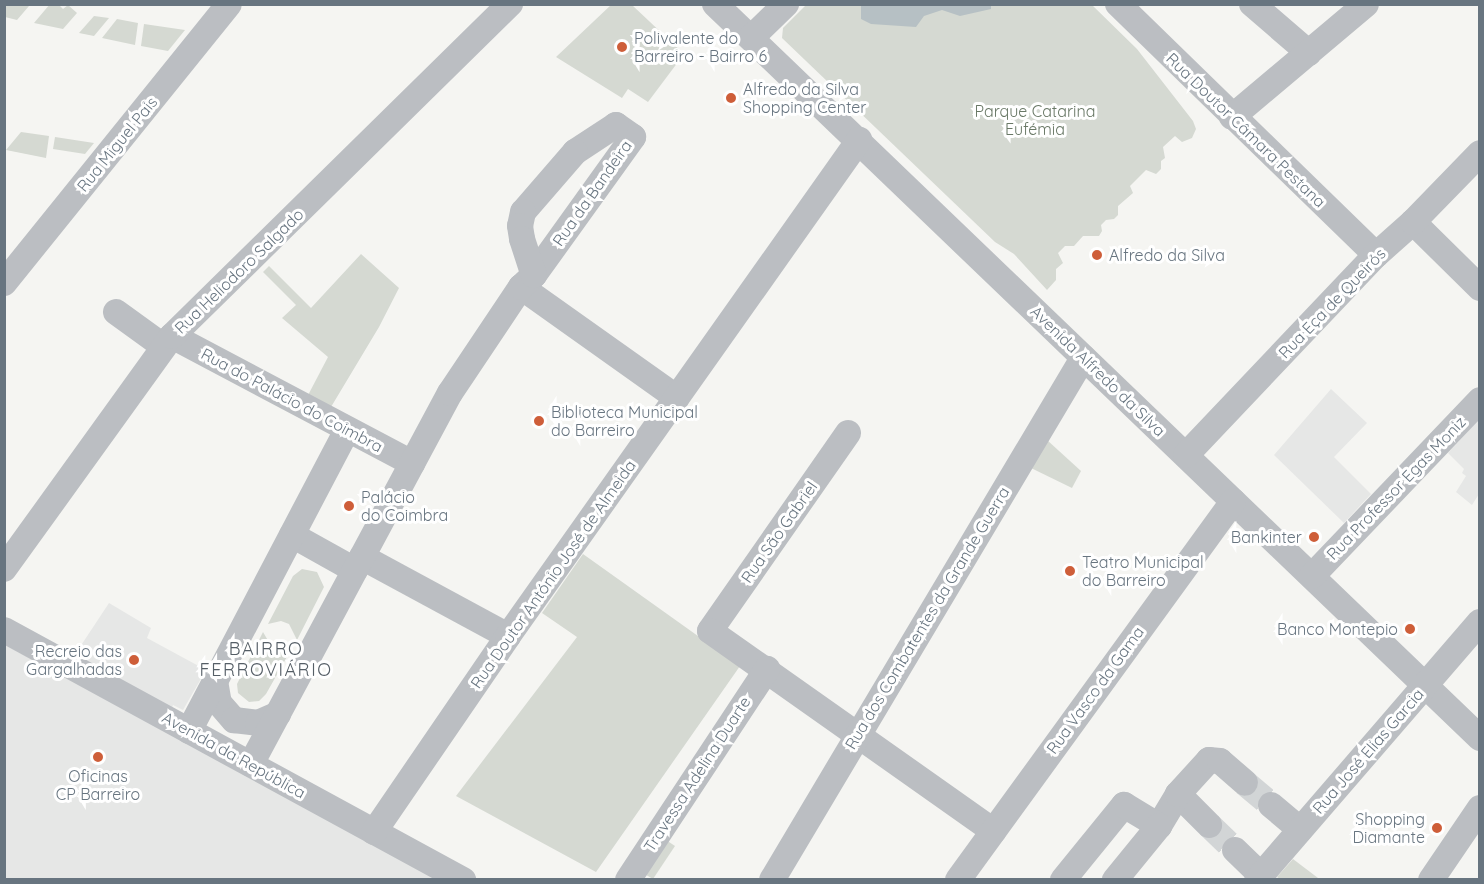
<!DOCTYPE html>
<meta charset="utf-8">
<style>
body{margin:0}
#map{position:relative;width:1484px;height:884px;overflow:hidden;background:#f5f5f2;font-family:Quicksand,sans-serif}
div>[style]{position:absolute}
.built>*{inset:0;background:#e6e7e6}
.green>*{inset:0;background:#d5d9d2}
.water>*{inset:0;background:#b6c0c4}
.minor-tunnel>*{height:26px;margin-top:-13px;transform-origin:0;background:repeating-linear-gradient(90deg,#d2d5d6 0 26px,transparent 0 39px)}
.minor>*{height:26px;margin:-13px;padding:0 13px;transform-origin:13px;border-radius:13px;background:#bbbec2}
.dots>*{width:16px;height:16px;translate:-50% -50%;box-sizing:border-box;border:3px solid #fff;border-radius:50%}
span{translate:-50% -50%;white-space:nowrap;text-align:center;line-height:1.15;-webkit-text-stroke:6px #fff;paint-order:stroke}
.poi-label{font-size:16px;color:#687580}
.left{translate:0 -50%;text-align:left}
.right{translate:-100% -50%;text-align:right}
.park-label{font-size:16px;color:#697866}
.street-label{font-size:16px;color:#687580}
.neighbourhood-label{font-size:18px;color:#555e66;letter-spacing:1.5px}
.frame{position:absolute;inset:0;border:6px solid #687580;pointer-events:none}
</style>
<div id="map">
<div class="built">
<i style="clip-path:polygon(1331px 389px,1367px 423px,1334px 457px,1371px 494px,1344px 523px,1274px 455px)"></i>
<i style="clip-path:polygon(1479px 419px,1479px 494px,1472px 505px,1456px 492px,1466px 476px,1462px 473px,1464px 469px,1448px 453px)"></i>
<i style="clip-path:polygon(109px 603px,151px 628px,147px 638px,206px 670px,183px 710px,173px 705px,172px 708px,74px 656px)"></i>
<i style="clip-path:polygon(5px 645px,439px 879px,5px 879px)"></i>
</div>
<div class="green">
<i style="clip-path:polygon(5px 4px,16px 5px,29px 6px,17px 20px,5px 17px)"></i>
<i style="clip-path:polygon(50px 4px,59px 5px,63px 9px,68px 5px,77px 13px,63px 29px,34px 23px)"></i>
<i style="clip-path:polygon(612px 4px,632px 5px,684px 54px,648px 102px,628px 89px,622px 98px,556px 57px)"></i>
<i style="clip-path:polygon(806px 5px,1092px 5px,1137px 49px,1193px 121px,1196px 129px,1192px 138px,1182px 142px,1175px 136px,1163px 147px,1165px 158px,1161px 161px,1161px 169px,1156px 174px,1146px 170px,1130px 186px,1133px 193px,1118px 206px,1118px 215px,1114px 219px,1106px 220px,1101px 225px,1102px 231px,1099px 236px,1083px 236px,1074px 246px,1065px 246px,1058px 253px,1063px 263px,1056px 269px,1056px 280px,1047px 290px,1014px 254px,995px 242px,782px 38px,783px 28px)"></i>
<i style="clip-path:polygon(94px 16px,109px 18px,94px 36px,79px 33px)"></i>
<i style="clip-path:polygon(117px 19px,138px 23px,135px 45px,102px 38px)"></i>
<i style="clip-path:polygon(144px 24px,185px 30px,168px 51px,141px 46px)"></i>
<i style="clip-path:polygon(21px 132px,49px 136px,46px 158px,6px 150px)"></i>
<i style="clip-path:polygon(55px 137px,94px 143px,85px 154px,53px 149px)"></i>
<i style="clip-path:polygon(361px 254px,399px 288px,379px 327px,328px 412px,306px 399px,328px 357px,282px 318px,296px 305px,263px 272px,269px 266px,311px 308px)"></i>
<i style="clip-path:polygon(1047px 440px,1081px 471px,1072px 488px,1031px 468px)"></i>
<i style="clip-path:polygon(583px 554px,740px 666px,596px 872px,456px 796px,577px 637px,542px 613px)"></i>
<i style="clip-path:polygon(302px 569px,317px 572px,324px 587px,297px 640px,289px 624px,281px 621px,268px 624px,293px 576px)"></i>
<i style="clip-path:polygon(263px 632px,273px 649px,292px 648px,266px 694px,259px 701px,249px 702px,238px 693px,237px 684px)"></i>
<i style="clip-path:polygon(663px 838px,675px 846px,653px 879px,641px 872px)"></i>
<i style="clip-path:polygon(1293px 859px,1318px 878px,1319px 879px,1280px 879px,1277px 877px)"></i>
</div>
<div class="water">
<i style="clip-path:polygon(861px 5px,861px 4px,991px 5px,991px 9px,960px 16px,942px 10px,924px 16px,916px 27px,871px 24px,861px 19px)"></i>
</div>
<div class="minor-tunnel">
<i style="left:1245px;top:783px;width:34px;rotate:40deg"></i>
<i style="left:1209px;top:825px;width:36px;rotate:44deg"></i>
</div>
<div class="minor">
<i style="left:715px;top:4px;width:1060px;rotate:43.82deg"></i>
<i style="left:1118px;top:4px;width:360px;rotate:44.2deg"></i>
<i style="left:1252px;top:4px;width:75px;rotate:40.7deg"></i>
<i style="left:751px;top:38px;width:49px;rotate:-44.2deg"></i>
<i style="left:1232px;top:117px;width:175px;rotate:-40.1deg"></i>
<i style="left:1413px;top:222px;width:94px;rotate:44.6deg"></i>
<i style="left:4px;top:283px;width:358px;rotate:-51.1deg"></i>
<i style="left:521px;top:287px;width:191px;rotate:35.4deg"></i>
<i style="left:116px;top:312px;width:58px;rotate:35.9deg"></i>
<i style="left:172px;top:336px;width:272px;rotate:27.9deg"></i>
<i style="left:848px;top:433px;width:241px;rotate:124.9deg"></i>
<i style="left:710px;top:631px;width:347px;rotate:35.2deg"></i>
<i style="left:1186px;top:455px;width:276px;rotate:-46.5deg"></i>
<i style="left:1376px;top:255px;width:50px;rotate:-41.7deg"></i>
<i style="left:1413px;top:222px;width:96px;rotate:-45.8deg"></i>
<i style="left:292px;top:535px;width:72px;rotate:29.1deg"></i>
<i style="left:362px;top:557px;width:166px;rotate:28.4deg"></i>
<i style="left:4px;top:569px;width:287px;rotate:-54.2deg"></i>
<i style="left:172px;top:336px;width:474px;rotate:-44.5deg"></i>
<i style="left:1312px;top:576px;width:243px;rotate:-46.3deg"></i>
<i style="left:4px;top:630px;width:523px;rotate:28.58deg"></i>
<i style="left:215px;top:681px;width:22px;rotate:80deg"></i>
<i style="left:219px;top:703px;width:23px;rotate:49deg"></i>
<i style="left:234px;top:720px;width:24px;rotate:7deg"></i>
<i style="left:258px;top:723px;width:22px;rotate:-24deg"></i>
<i style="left:189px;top:731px;width:340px;rotate:-62.3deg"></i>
<i style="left:251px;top:764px;width:421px;rotate:-61.8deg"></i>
<i style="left:450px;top:393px;width:128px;rotate:-56.2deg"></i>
<i style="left:521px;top:287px;width:18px;rotate:-43deg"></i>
<i style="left:534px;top:275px;width:170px;rotate:-54.3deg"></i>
<i style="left:633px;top:137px;width:21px;rotate:-145deg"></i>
<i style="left:616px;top:125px;width:49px;rotate:146.6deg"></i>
<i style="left:575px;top:152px;width:79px;rotate:130.9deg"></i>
<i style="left:523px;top:212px;width:14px;rotate:102deg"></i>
<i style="left:520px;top:226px;width:13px;rotate:81deg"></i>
<i style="left:522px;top:239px;width:38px;rotate:72deg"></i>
<i style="left:1178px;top:794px;width:44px;rotate:45deg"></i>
<i style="left:1271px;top:805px;width:38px;rotate:40deg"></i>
<i style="left:1159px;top:826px;width:37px;rotate:-59deg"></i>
<i style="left:1178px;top:794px;width:46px;rotate:-47.6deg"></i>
<i style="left:1209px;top:760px;width:11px;rotate:5deg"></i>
<i style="left:1220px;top:761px;width:33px;rotate:41deg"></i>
<i style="left:374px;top:832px;width:237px;rotate:-55.6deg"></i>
<i style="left:508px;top:636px;width:608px;rotate:-54.71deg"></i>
<i style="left:1235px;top:850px;width:36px;rotate:44deg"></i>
<i style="left:628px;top:880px;width:253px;rotate:-56.6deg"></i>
<i style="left:772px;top:880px;width:608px;rotate:-59.21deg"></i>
<i style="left:958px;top:880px;width:468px;rotate:-54deg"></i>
<i style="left:1063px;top:880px;width:97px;rotate:-50.9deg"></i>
<i style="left:1124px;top:805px;width:41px;rotate:31deg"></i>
<i style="left:1159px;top:826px;width:70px;rotate:129.2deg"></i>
<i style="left:1257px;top:880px;width:341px;rotate:-49.2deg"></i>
<i style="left:1431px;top:880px;width:87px;rotate:-55.8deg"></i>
</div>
<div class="dots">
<i style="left:622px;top:47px;background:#ce5e39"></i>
<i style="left:731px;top:98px;background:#ce5e39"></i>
<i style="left:1097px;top:255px;background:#ce5e39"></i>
<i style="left:539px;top:421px;background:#ce5e39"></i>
<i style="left:349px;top:506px;background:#ce5e39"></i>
<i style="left:1314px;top:537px;background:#ce5e39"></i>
<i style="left:1070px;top:571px;background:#ce5e39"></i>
<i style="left:1410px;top:629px;background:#ce5e39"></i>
<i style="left:134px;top:660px;background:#ce5e39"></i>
<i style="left:98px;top:757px;background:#ce5e39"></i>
<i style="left:1437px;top:828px;background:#ce5e39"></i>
</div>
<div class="poi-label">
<span class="left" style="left:634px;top:47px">Polivalente do<br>Barreiro - Bairro 6</span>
<span class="left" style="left:743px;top:98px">Alfredo da Silva<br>Shopping Center</span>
<span class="left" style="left:1109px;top:255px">Alfredo da Silva</span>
<span class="left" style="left:551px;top:421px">Biblioteca Municipal<br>do Barreiro</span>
<span class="left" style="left:361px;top:506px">Palácio<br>do Coimbra</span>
<span class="right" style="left:1302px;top:537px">Bankinter</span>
<span class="left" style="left:1082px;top:571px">Teatro Municipal<br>do Barreiro</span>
<span class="right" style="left:1398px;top:629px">Banco Montepio</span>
<span class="right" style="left:122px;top:660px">Recreio das<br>Gargalhadas</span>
<span style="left:98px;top:785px">Oficinas<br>CP Barreiro</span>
<span class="right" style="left:1425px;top:828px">Shopping<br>Diamante</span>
</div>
<div class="park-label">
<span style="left:1035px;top:120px">Parque Catarina<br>Eufémia</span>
</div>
<div class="street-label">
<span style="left:1246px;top:130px;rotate:44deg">Rua Doutor Câmara Pestana</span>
<span style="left:117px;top:144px;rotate:-51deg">Rua Miguel Pais</span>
<span style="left:592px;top:193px;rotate:-55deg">Rua da Bandeira</span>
<span style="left:239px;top:271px;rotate:-44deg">Rua Heliodoro Salgado</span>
<span style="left:1332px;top:303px;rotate:-46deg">Rua Eça de Queirós</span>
<span style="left:1098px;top:371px;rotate:44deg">Avenida Alfredo da Silva</span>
<span style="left:292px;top:400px;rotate:28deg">Rua do Palácio do Coimbra</span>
<span style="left:1396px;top:488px;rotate:-46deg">Rua Professor Egas Moniz</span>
<span style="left:779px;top:532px;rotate:-55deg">Rua São Gabriel</span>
<span style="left:553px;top:574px;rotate:-55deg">Rua Doutor António José de Almeida</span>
<span style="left:927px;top:618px;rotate:-59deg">Rua dos Combatentes da Grande Guerra</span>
<span style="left:1095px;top:690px;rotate:-54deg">Rua Vasco da Gama</span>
<span style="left:1368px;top:751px;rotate:-49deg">Rua José Elias Garcia</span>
<span style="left:234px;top:755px;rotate:29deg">Avenida da República</span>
<span style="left:697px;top:774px;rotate:-57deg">Travessa Adelina Duarte</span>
</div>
<div class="neighbourhood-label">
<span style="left:266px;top:660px">BAIRRO<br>FERROVIÁRIO</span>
</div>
<div class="frame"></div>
</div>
